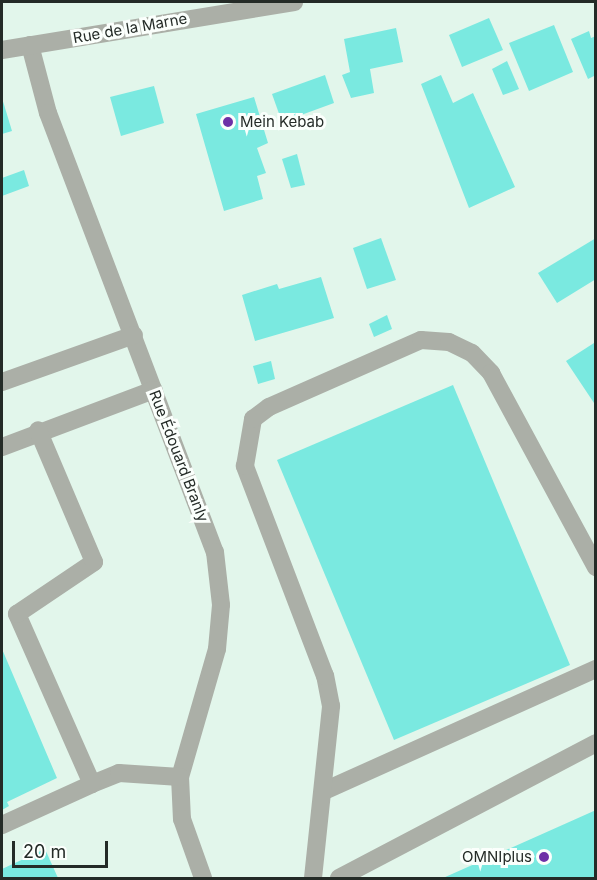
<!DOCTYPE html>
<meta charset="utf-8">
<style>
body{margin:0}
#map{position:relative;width:597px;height:880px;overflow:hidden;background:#e2f6eb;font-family:Inter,sans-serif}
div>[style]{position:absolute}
.building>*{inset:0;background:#7ae9e0}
.minor>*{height:18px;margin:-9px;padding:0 9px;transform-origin:9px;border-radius:9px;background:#abafa7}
.dots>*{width:16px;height:16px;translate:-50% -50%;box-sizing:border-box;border:3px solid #fbfffc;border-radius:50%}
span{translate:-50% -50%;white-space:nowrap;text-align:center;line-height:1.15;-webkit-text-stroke:6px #fbfffc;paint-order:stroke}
.street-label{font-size:15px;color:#242b27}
.poi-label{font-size:15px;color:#242b27}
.left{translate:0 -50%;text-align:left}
.right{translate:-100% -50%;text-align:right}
.frame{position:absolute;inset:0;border:3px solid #242b27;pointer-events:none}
.scale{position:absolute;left:12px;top:841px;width:96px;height:27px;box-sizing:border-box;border:3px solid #242b27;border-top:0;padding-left:8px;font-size:18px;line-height:21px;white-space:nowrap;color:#242b27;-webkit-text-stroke:4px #fbfffc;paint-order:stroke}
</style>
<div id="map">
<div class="building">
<i style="clip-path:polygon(489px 18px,503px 50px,462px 67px,449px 35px)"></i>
<i style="clip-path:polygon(554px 25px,573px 72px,529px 91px,509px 43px)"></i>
<i style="clip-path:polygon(396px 28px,403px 62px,370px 69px,374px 93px,351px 98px,342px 75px,350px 72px,344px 39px)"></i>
<i style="clip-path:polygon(589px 31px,591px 38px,596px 36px,596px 75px,588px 79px,571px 39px)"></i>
<i style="clip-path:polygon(507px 61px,519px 89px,503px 95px,492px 69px)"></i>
<i style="clip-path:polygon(325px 75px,334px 103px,282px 122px,272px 94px)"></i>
<i style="clip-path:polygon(441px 75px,453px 103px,473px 93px,515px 187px,469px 208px,421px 84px)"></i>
<i style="clip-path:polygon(154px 86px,164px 123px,121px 136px,110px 97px)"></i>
<i style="clip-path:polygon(254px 97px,268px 143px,257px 148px,266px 173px,257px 176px,263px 199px,224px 211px,196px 114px)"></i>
<i style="clip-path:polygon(2px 98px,12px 131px,2px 134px)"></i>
<i style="clip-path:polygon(297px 154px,305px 185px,291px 188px,282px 159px)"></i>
<i style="clip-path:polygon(24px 170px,29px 186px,2px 196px,2px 178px)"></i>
<i style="clip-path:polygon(381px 238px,396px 280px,367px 289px,353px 248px)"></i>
<i style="clip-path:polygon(596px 238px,596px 279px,557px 303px,538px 273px)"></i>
<i style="clip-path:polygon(321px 277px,334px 318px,255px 341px,242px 295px,277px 284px,279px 289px)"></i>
<i style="clip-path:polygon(387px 315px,392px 329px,374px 337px,369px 324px)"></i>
<i style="clip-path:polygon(594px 343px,596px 346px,594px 403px,566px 361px)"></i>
<i style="clip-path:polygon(271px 361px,275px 379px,258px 384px,253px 366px)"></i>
<i style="clip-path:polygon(453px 385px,570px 665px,394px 740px,277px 460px)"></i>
<i style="clip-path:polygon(2px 649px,57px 778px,7px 802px,9px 806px,2px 810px)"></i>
<i style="clip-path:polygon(596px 810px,596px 878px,443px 878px,540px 835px)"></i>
<i style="clip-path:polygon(45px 849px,58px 878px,2px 878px,2px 869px)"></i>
</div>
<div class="minor">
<i style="left:30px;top:45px;width:70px;rotate:75.2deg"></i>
<i style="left:48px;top:113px;width:470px;rotate:69.2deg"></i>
<i style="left:215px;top:552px;width:53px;rotate:83.5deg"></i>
<i style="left:221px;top:605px;width:44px;rotate:95.2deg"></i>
<i style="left:217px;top:649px;width:133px;rotate:106.1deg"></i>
<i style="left:180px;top:777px;width:42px;rotate:87.3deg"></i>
<i style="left:182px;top:819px;width:63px;rotate:70.4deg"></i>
<i style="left:2px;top:50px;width:296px;rotate:-9.3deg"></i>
<i style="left:2px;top:382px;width:140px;rotate:-19.6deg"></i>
<i style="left:2px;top:447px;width:162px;rotate:-20.6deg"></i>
<i style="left:92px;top:784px;width:29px;rotate:-22deg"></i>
<i style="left:119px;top:773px;width:61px;rotate:3.8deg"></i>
<i style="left:324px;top:791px;width:298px;rotate:-24.2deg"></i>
<i style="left:2px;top:825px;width:99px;rotate:-24.5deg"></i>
<i style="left:92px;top:784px;width:186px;rotate:-113.8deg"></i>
<i style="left:17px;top:614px;width:93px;rotate:-34deg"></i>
<i style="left:94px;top:562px;width:143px;rotate:-113deg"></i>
<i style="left:313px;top:878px;width:173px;rotate:-84deg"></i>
<i style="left:331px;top:706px;width:31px;rotate:-101deg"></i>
<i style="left:325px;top:676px;width:225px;rotate:-110.9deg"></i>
<i style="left:245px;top:466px;width:48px;rotate:-80.3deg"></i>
<i style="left:253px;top:419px;width:20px;rotate:-37deg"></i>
<i style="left:269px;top:407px;width:166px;rotate:-23.8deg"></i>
<i style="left:421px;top:340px;width:28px;rotate:4deg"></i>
<i style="left:449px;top:342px;width:25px;rotate:26deg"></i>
<i style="left:472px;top:353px;width:28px;rotate:46deg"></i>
<i style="left:491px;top:373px;width:221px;rotate:61.6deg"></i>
<i style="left:339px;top:878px;width:290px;rotate:-27.7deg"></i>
</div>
<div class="dots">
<i style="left:228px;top:122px;background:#6d31a7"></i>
<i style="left:544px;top:857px;background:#6d31a7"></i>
</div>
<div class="street-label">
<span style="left:130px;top:28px;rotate:-10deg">Rue de la Marne</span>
<span style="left:179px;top:456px;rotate:69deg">Rue Édouard Branly</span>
</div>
<div class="poi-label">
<span class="left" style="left:240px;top:122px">Mein Kebab</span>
<span class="right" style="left:532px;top:857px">OMNIplus</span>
</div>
<div class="frame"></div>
<div class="scale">20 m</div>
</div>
